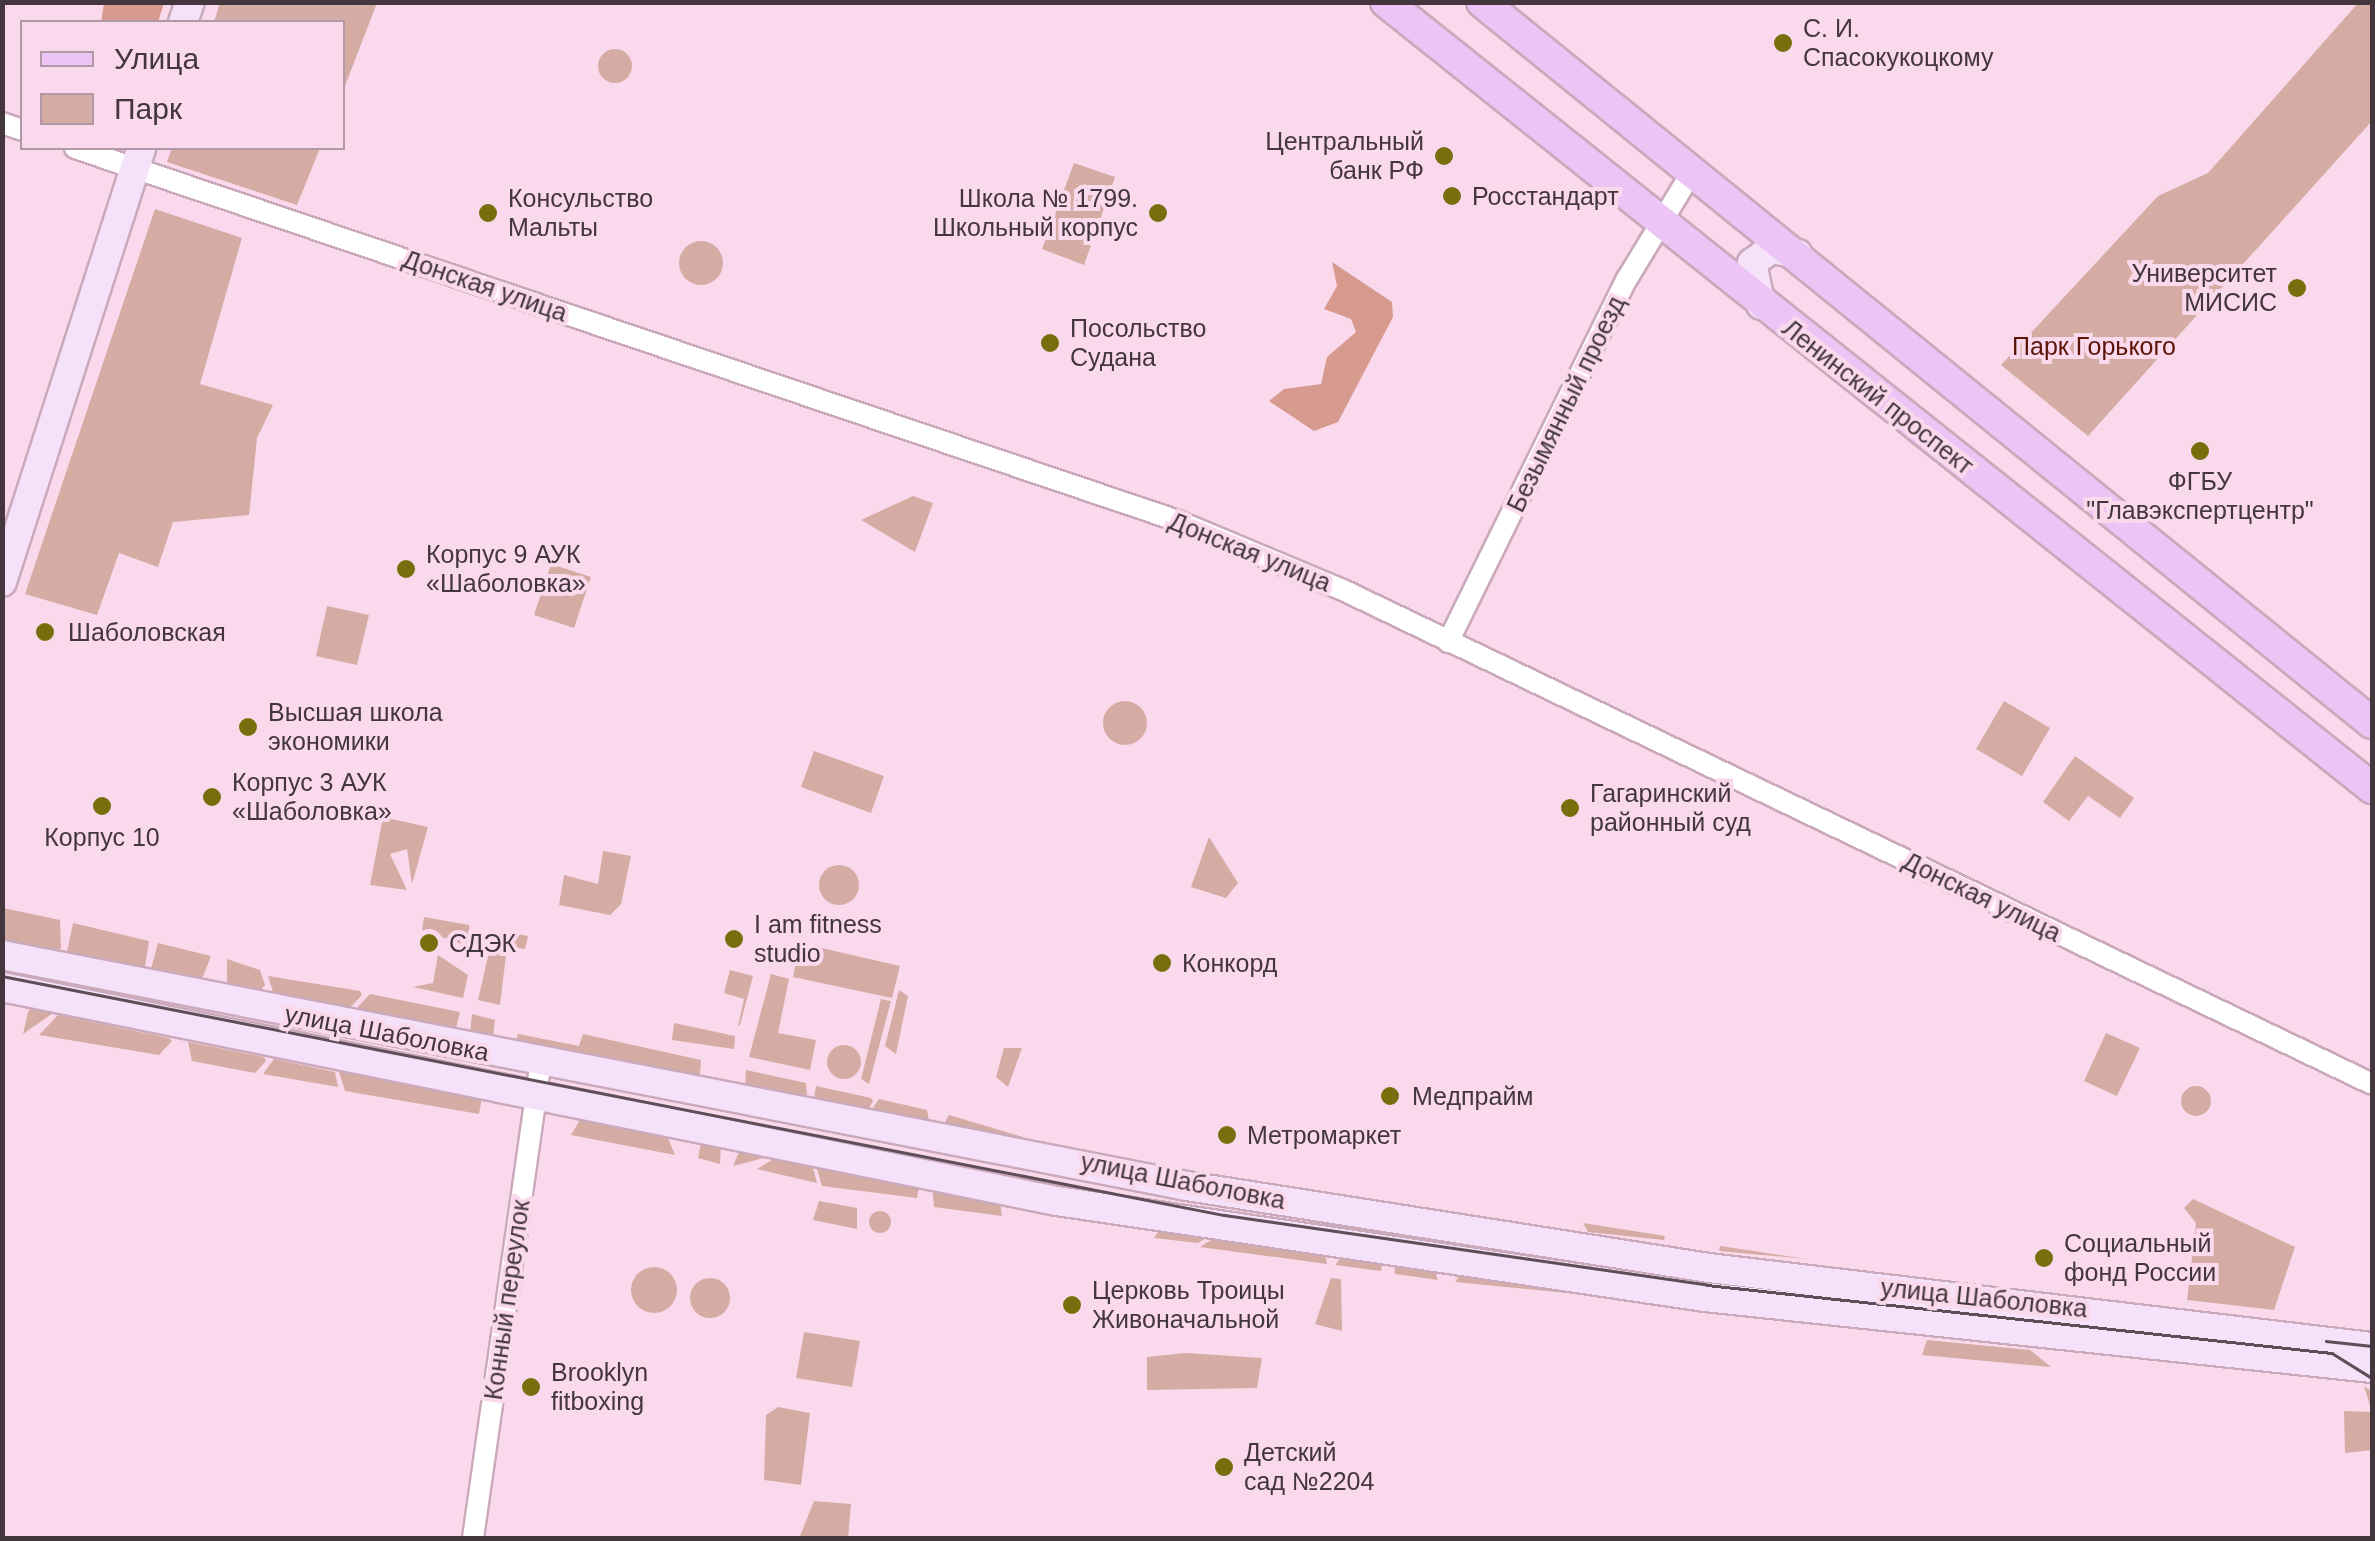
<!DOCTYPE html>
<meta charset="utf-8">
<style>
body{margin:0}
#map{position:relative;width:2375px;height:1541px;overflow:hidden;background:#fbd9ec;font-family:Arial,sans-serif}
div>[style]{position:absolute}
.green>*{inset:0;background:#d4aca3}
.round{border-radius:50%}
.forest>*{inset:0;background:#d69a8e}
.roads{filter:drop-shadow(2px 0 #caa9bb) drop-shadow(-2px 0 #caa9bb) drop-shadow(0 2px #caa9bb) drop-shadow(0 -2px #caa9bb)}
.street>*{height:20px;margin:-10px;padding:0 10px;transform-origin:10px;border-radius:10px;background:#fff}
.secondary>*{height:28px;margin:-14px;padding:0 14px;transform-origin:14px;border-radius:14px;background:#f5e1fa}
.primary>*{height:30px;margin:-15px;padding:0 15px;transform-origin:15px;border-radius:15px;background:#ecc4f5}
.tram>*{height:2.5px;margin:-1.25px;padding:0 1.25px;transform-origin:1.25px;border-radius:1.25px;background:#5e4e57}
.dots>*{width:28px;height:28px;translate:-50% -50%;box-sizing:border-box;border:5px solid #fbd9ec;border-radius:50%}
span{translate:-50% -50%;white-space:nowrap;text-align:center;line-height:1.15;-webkit-text-stroke:8px #fbd9ec;paint-order:stroke}
.poi-label{font-size:25px;color:#43363d}
.left{translate:0 -50%;text-align:left}
.right{translate:-100% -50%;text-align:right}
.street-label{font-size:25px;color:#43363d}
.park-label{font-size:25px;color:#5b1408}
.frame{position:absolute;inset:0;border:5px solid #43363d;pointer-events:none}
.legend{position:absolute;left:20px;top:20px;width:325px;height:130px;box-sizing:border-box;background:#fbd9ec;border:2px solid #b198a6;margin:0;padding:12px 18px;list-style:none;font-size:30px;color:#43363d}
.legend li{display:flex;align-items:center;gap:20px;height:50px}
.legend b{width:50px;border:2px solid #b198a6}
</style>
<div id="map">
<div class="green">
<i style="clip-path:polygon(2359px 2px,2372px 3px,2372px 121px,2088px 436px,2001px 365px,2158px 196px,2208px 173px)"></i>
<i style="clip-path:polygon(220px 3px,220px 2px,377px 3px,343px 91px,342px 22px,214px 22px)"></i>
<i class="round" style="left:598px;top:49px;width:34px;height:34px"></i>
<i style="clip-path:polygon(172px 148px,320px 148px,297px 205px,167px 162px)"></i>
<i style="clip-path:polygon(1074px 163px,1115px 177px,1084px 265px,1042px 249px)"></i>
<i style="clip-path:polygon(155px 209px,242px 238px,200px 384px,273px 405px,257px 438px,249px 515px,173px 522px,158px 567px,119px 553px,97px 615px,25px 594px)"></i>
<i class="round" style="left:679px;top:241px;width:44px;height:44px"></i>
<i style="clip-path:polygon(913px 496px,933px 503px,915px 552px,861px 520px)"></i>
<i style="clip-path:polygon(551px 564px,591px 577px,574px 628px,534px 615px)"></i>
<i style="clip-path:polygon(327px 606px,369px 615px,357px 665px,316px 656px)"></i>
<i class="round" style="left:1103px;top:701px;width:44px;height:44px"></i>
<i style="clip-path:polygon(2004px 701px,2050px 728px,2022px 776px,1976px 749px)"></i>
<i style="clip-path:polygon(814px 751px,884px 776px,871px 813px,801px 787px)"></i>
<i style="clip-path:polygon(2075px 756px,2134px 798px,2120px 818px,2088px 796px,2069px 821px,2043px 802px)"></i>
<i style="clip-path:polygon(383px 817px,428px 827px,412px 884px,407px 849px,390px 854px,407px 890px,370px 885px)"></i>
<i style="clip-path:polygon(1209px 837px,1238px 883px,1226px 898px,1191px 887px)"></i>
<i style="clip-path:polygon(603px 851px,631px 856px,621px 904px,610px 915px,559px 905px,564px 875px,598px 884px)"></i>
<i class="round" style="left:819px;top:865px;width:40px;height:40px"></i>
<i style="clip-path:polygon(3px 908px,60px 920px,61px 949px,3px 950px)"></i>
<i style="clip-path:polygon(424px 917px,469px 925px,470px 938px,465px 945px,422px 930px)"></i>
<i style="clip-path:polygon(73px 923px,149px 941px,145px 967px,117px 972px,67px 952px)"></i>
<i style="clip-path:polygon(503px 931px,528px 936px,525px 949px,507px 947px,500px 1005px,478px 1000px,492px 939px)"></i>
<i style="clip-path:polygon(158px 943px,211px 956px,200px 984px,151px 969px)"></i>
<i style="clip-path:polygon(800px 943px,900px 966px,892px 998px,793px 977px)"></i>
<i style="clip-path:polygon(438px 955px,468px 975px,463px 998px,413px 987px,433px 983px)"></i>
<i style="clip-path:polygon(227px 959px,260px 970px,265px 985px,253px 999px,227px 991px)"></i>
<i style="clip-path:polygon(730px 970px,753px 976px,740px 1025px,738px 1026px,744px 999px,724px 993px)"></i>
<i style="clip-path:polygon(771px 974px,789px 979px,778px 1033px,816px 1040px,810px 1070px,749px 1057px)"></i>
<i style="clip-path:polygon(268px 976px,360px 991px,362px 995px,348px 1010px,274px 995px)"></i>
<i style="clip-path:polygon(899px 990px,908px 996px,896px 1054px,885px 1046px)"></i>
<i style="clip-path:polygon(370px 994px,460px 1012px,456px 1028px,354px 1011px)"></i>
<i style="clip-path:polygon(881px 999px,891px 1001px,869px 1084px,861px 1079px)"></i>
<i style="clip-path:polygon(31px 1007px,56px 1011px,23px 1034px,28px 1012px)"></i>
<i style="clip-path:polygon(472px 1014px,495px 1020px,492px 1046px,470px 1034px)"></i>
<i style="clip-path:polygon(58px 1015px,169px 1038px,172px 1041px,159px 1055px,39px 1035px)"></i>
<i style="clip-path:polygon(674px 1023px,735px 1036px,734px 1049px,672px 1040px)"></i>
<i style="clip-path:polygon(2106px 1033px,2140px 1048px,2117px 1096px,2084px 1081px)"></i>
<i style="clip-path:polygon(518px 1034px,579px 1046px,583px 1034px,701px 1060px,699px 1086px,514px 1048px)"></i>
<i style="clip-path:polygon(188px 1042px,264px 1057px,266px 1061px,255px 1073px,192px 1061px)"></i>
<i class="round" style="left:827px;top:1045px;width:34px;height:34px"></i>
<i style="clip-path:polygon(1004px 1048px,1022px 1048px,1008px 1087px,996px 1077px)"></i>
<i style="clip-path:polygon(274px 1059px,335px 1072px,338px 1087px,263px 1074px)"></i>
<i style="clip-path:polygon(338px 1069px,482px 1098px,479px 1114px,345px 1091px)"></i>
<i style="clip-path:polygon(746px 1070px,806px 1083px,807px 1095px,745px 1089px)"></i>
<i style="clip-path:polygon(816px 1086px,871px 1098px,873px 1101px,868px 1110px,814px 1099px)"></i>
<i class="round" style="left:2181px;top:1086px;width:30px;height:30px"></i>
<i style="clip-path:polygon(879px 1099px,927px 1110px,930px 1126px,869px 1114px)"></i>
<i style="clip-path:polygon(949px 1115px,1023px 1137px,1024px 1143px,942px 1128px)"></i>
<i style="clip-path:polygon(580px 1120px,668px 1138px,675px 1155px,571px 1135px)"></i>
<i style="clip-path:polygon(703px 1133px,721px 1145px,720px 1164px,698px 1158px)"></i>
<i style="clip-path:polygon(742px 1145px,775px 1155px,733px 1166px)"></i>
<i style="clip-path:polygon(777px 1157px,812px 1164px,817px 1183px,757px 1169px)"></i>
<i style="clip-path:polygon(815px 1162px,920px 1180px,917px 1198px,822px 1186px)"></i>
<i style="clip-path:polygon(932px 1183px,1000px 1203px,1002px 1216px,934px 1207px)"></i>
<i style="clip-path:polygon(2193px 1199px,2295px 1247px,2274px 1310px,2187px 1300px,2196px 1223px,2184px 1208px)"></i>
<i style="clip-path:polygon(819px 1201px,857px 1208px,857px 1229px,813px 1220px)"></i>
<i class="round" style="left:869px;top:1211px;width:22px;height:22px"></i>
<i style="clip-path:polygon(1583px 1223px,1665px 1236px,1664px 1240px,1588px 1232px)"></i>
<i style="clip-path:polygon(1161px 1227px,1219px 1230px,1198px 1243px,1154px 1238px)"></i>
<i style="clip-path:polygon(1216px 1237px,1325px 1253px,1327px 1264px,1200px 1247px)"></i>
<i style="clip-path:polygon(1720px 1246px,1807px 1259px,1719px 1251px)"></i>
<i style="clip-path:polygon(1343px 1255px,1383px 1261px,1381px 1271px,1335px 1265px)"></i>
<i style="clip-path:polygon(1394px 1263px,1434px 1268px,1438px 1280px,1395px 1274px)"></i>
<i class="round" style="left:631px;top:1267px;width:46px;height:46px"></i>
<i style="clip-path:polygon(1461px 1273px,1608px 1295px,1609px 1297px,1455px 1282px)"></i>
<i style="clip-path:polygon(1331px 1278px,1341px 1279px,1342px 1331px,1315px 1324px)"></i>
<i class="round" style="left:690px;top:1278px;width:40px;height:40px"></i>
<i style="clip-path:polygon(804px 1332px,860px 1341px,852px 1387px,796px 1378px)"></i>
<i style="clip-path:polygon(1927px 1340px,2030px 1350px,2051px 1367px,1922px 1355px)"></i>
<i style="clip-path:polygon(1186px 1353px,1262px 1358px,1257px 1388px,1147px 1390px,1147px 1357px)"></i>
<i style="clip-path:polygon(2364px 1386px,2372px 1392px,2372px 1450px,2345px 1453px,2344px 1411px,2372px 1412px)"></i>
<i style="clip-path:polygon(778px 1407px,810px 1413px,801px 1485px,764px 1480px,766px 1415px)"></i>
<i style="clip-path:polygon(814px 1501px,851px 1504px,848px 1538px,800px 1536px)"></i>
</div>
<div class="forest">
<i style="clip-path:polygon(104px 3px,104px 2px,164px 3px,158px 22px,101px 22px)"></i>
<i style="clip-path:polygon(1332px 262px,1392px 302px,1393px 317px,1338px 422px,1314px 431px,1269px 401px,1284px 389px,1321px 384px,1327px 357px,1356px 332px,1351px 319px,1324px 309px,1337px 286px)"></i>
</div>
<div class="roads">
<div class="street">
<i style="left:2px;top:123px;width:21px;rotate:19deg"></i>
<i style="left:75px;top:148px;width:1164px;rotate:18.68deg"></i>
<i style="left:1178px;top:521px;width:179px;rotate:22.7deg"></i>
<i style="left:1343px;top:590px;width:1141px;rotate:25.64deg"></i>
<i style="left:1448px;top:642px;width:405px;rotate:-63.8deg"></i>
<i style="left:1627px;top:279px;width:127px;rotate:-58.8deg"></i>
<i style="left:473px;top:1538px;width:482px;rotate:-81.9deg"></i>
</div>
<div class="secondary">
<i style="left:183px;top:22px;width:21px;rotate:-71deg"></i>
<i style="left:1761px;top:305px;width:43px;rotate:-102.1deg"></i>
<i style="left:1752px;top:263px;width:24px;rotate:-36deg"></i>
<i style="left:1771px;top:249px;width:27px;rotate:10deg"></i>
<i style="left:2px;top:582px;width:456px;rotate:-72.2deg"></i>
<i style="left:2px;top:955px;width:1207px;rotate:11.03deg"></i>
<i style="left:1187px;top:1186px;width:528px;rotate:8.93deg"></i>
<i style="left:1709px;top:1268px;width:668px;rotate:6.8deg"></i>
<i style="left:2px;top:987px;width:1076px;rotate:11.47deg"></i>
<i style="left:1057px;top:1201px;width:655px;rotate:8.43deg"></i>
<i style="left:1705px;top:1297px;width:671px;rotate:6.08deg"></i>
</div>
<div class="primary">
<i style="left:1386px;top:2px;width:1261px;rotate:38.56deg"></i>
<i style="left:1482px;top:2px;width:1145px;rotate:39.01deg"></i>
</div>
</div>
<div class="tram">
<i style="left:2px;top:976px;width:1245px;rotate:11.07deg"></i>
<i style="left:1224px;top:1215px;width:488px;rotate:8.2deg"></i>
<i style="left:1707px;top:1285px;width:629px;rotate:6.21deg"></i>
<i style="left:2332px;top:1353px;width:47px;rotate:32deg"></i>
<i style="left:2326px;top:1341px;width:46px;rotate:6.2deg"></i>
</div>
<div class="dots">
<i style="left:1783px;top:43px;background:#776f0e"></i>
<i style="left:1444px;top:156px;background:#776f0e"></i>
<i style="left:1452px;top:196px;background:#776f0e"></i>
<i style="left:488px;top:213px;background:#776f0e"></i>
<i style="left:1158px;top:213px;background:#776f0e"></i>
<i style="left:2297px;top:288px;background:#776f0e"></i>
<i style="left:1050px;top:343px;background:#776f0e"></i>
<i style="left:2200px;top:451px;background:#776f0e"></i>
<i style="left:406px;top:569px;background:#776f0e"></i>
<i style="left:45px;top:632px;background:#776f0e"></i>
<i style="left:248px;top:727px;background:#776f0e"></i>
<i style="left:212px;top:797px;background:#776f0e"></i>
<i style="left:102px;top:806px;background:#776f0e"></i>
<i style="left:1570px;top:808px;background:#776f0e"></i>
<i style="left:734px;top:939px;background:#776f0e"></i>
<i style="left:429px;top:943px;background:#776f0e"></i>
<i style="left:1162px;top:963px;background:#776f0e"></i>
<i style="left:1390px;top:1096px;background:#776f0e"></i>
<i style="left:1227px;top:1135px;background:#776f0e"></i>
<i style="left:2044px;top:1258px;background:#776f0e"></i>
<i style="left:1072px;top:1305px;background:#776f0e"></i>
<i style="left:531px;top:1387px;background:#776f0e"></i>
<i style="left:1224px;top:1467px;background:#776f0e"></i>
</div>
<div class="poi-label">
<span class="left" style="left:1803px;top:43px">С. И.<br>Спасокукоцкому</span>
<span class="right" style="left:1424px;top:156px">Центральный<br>банк РФ</span>
<span class="left" style="left:1472px;top:196px">Росстандарт</span>
<span class="left" style="left:508px;top:213px">Консульство<br>Мальты</span>
<span class="right" style="left:1138px;top:213px">Школа № 1799.<br>Школьный корпус</span>
<span class="right" style="left:2277px;top:288px">Университет<br>МИСИС</span>
<span class="left" style="left:1070px;top:343px">Посольство<br>Судана</span>
<span style="left:2200px;top:496px">ФГБУ<br>"Главэкспертцентр"</span>
<span class="left" style="left:426px;top:569px">Корпус 9 АУК<br>«Шаболовка»</span>
<span class="left" style="left:68px;top:632px">Шаболовская</span>
<span class="left" style="left:268px;top:727px">Высшая школа<br>экономики</span>
<span class="left" style="left:232px;top:797px">Корпус 3 АУК<br>«Шаболовка»</span>
<span class="left" style="left:1590px;top:808px">Гагаринский<br>районный суд</span>
<span style="left:102px;top:837px">Корпус 10</span>
<span class="left" style="left:754px;top:939px">I am fitness<br>studio</span>
<span class="left" style="left:449px;top:943px">СДЭК</span>
<span class="left" style="left:1182px;top:963px">Конкорд</span>
<span class="left" style="left:1412px;top:1096px">Медпрайм</span>
<span class="left" style="left:1247px;top:1135px">Метромаркет</span>
<span class="left" style="left:2064px;top:1258px">Социальный<br>фонд России</span>
<span class="left" style="left:1092px;top:1305px">Церковь Троицы<br>Живоначальной</span>
<span class="left" style="left:551px;top:1387px">Brooklyn<br>fitboxing</span>
<span class="left" style="left:1244px;top:1467px">Детский<br>сад №2204</span>
</div>
<div class="street-label">
<span style="left:485px;top:286px;rotate:19deg">Донская улица</span>
<span style="left:1878px;top:397px;rotate:38deg">Ленинский проспект</span>
<span style="left:1566px;top:404px;rotate:-64deg">Безымянный проезд</span>
<span style="left:1250px;top:552px;rotate:22deg">Донская улица</span>
<span style="left:1982px;top:897px;rotate:26deg">Донская улица</span>
<span style="left:387px;top:1033px;rotate:11deg">улица Шаболовка</span>
<span style="left:1183px;top:1181px;rotate:11deg">улица Шаболовка</span>
<span style="left:1984px;top:1298px;rotate:6deg">улица Шаболовка</span>
<span style="left:507px;top:1300px;rotate:-82deg">Конный переулок</span>
</div>
<div class="park-label">
<span style="left:2094px;top:346px">Парк Горького</span>
</div>
<div class="frame"></div>
<ul class="legend">
<li><b style="height:12px;background:#ecc4f5"></b>Улица</li>
<li><b style="height:28px;background:#d4aca3"></b>Парк</li>
</ul>
</div>
